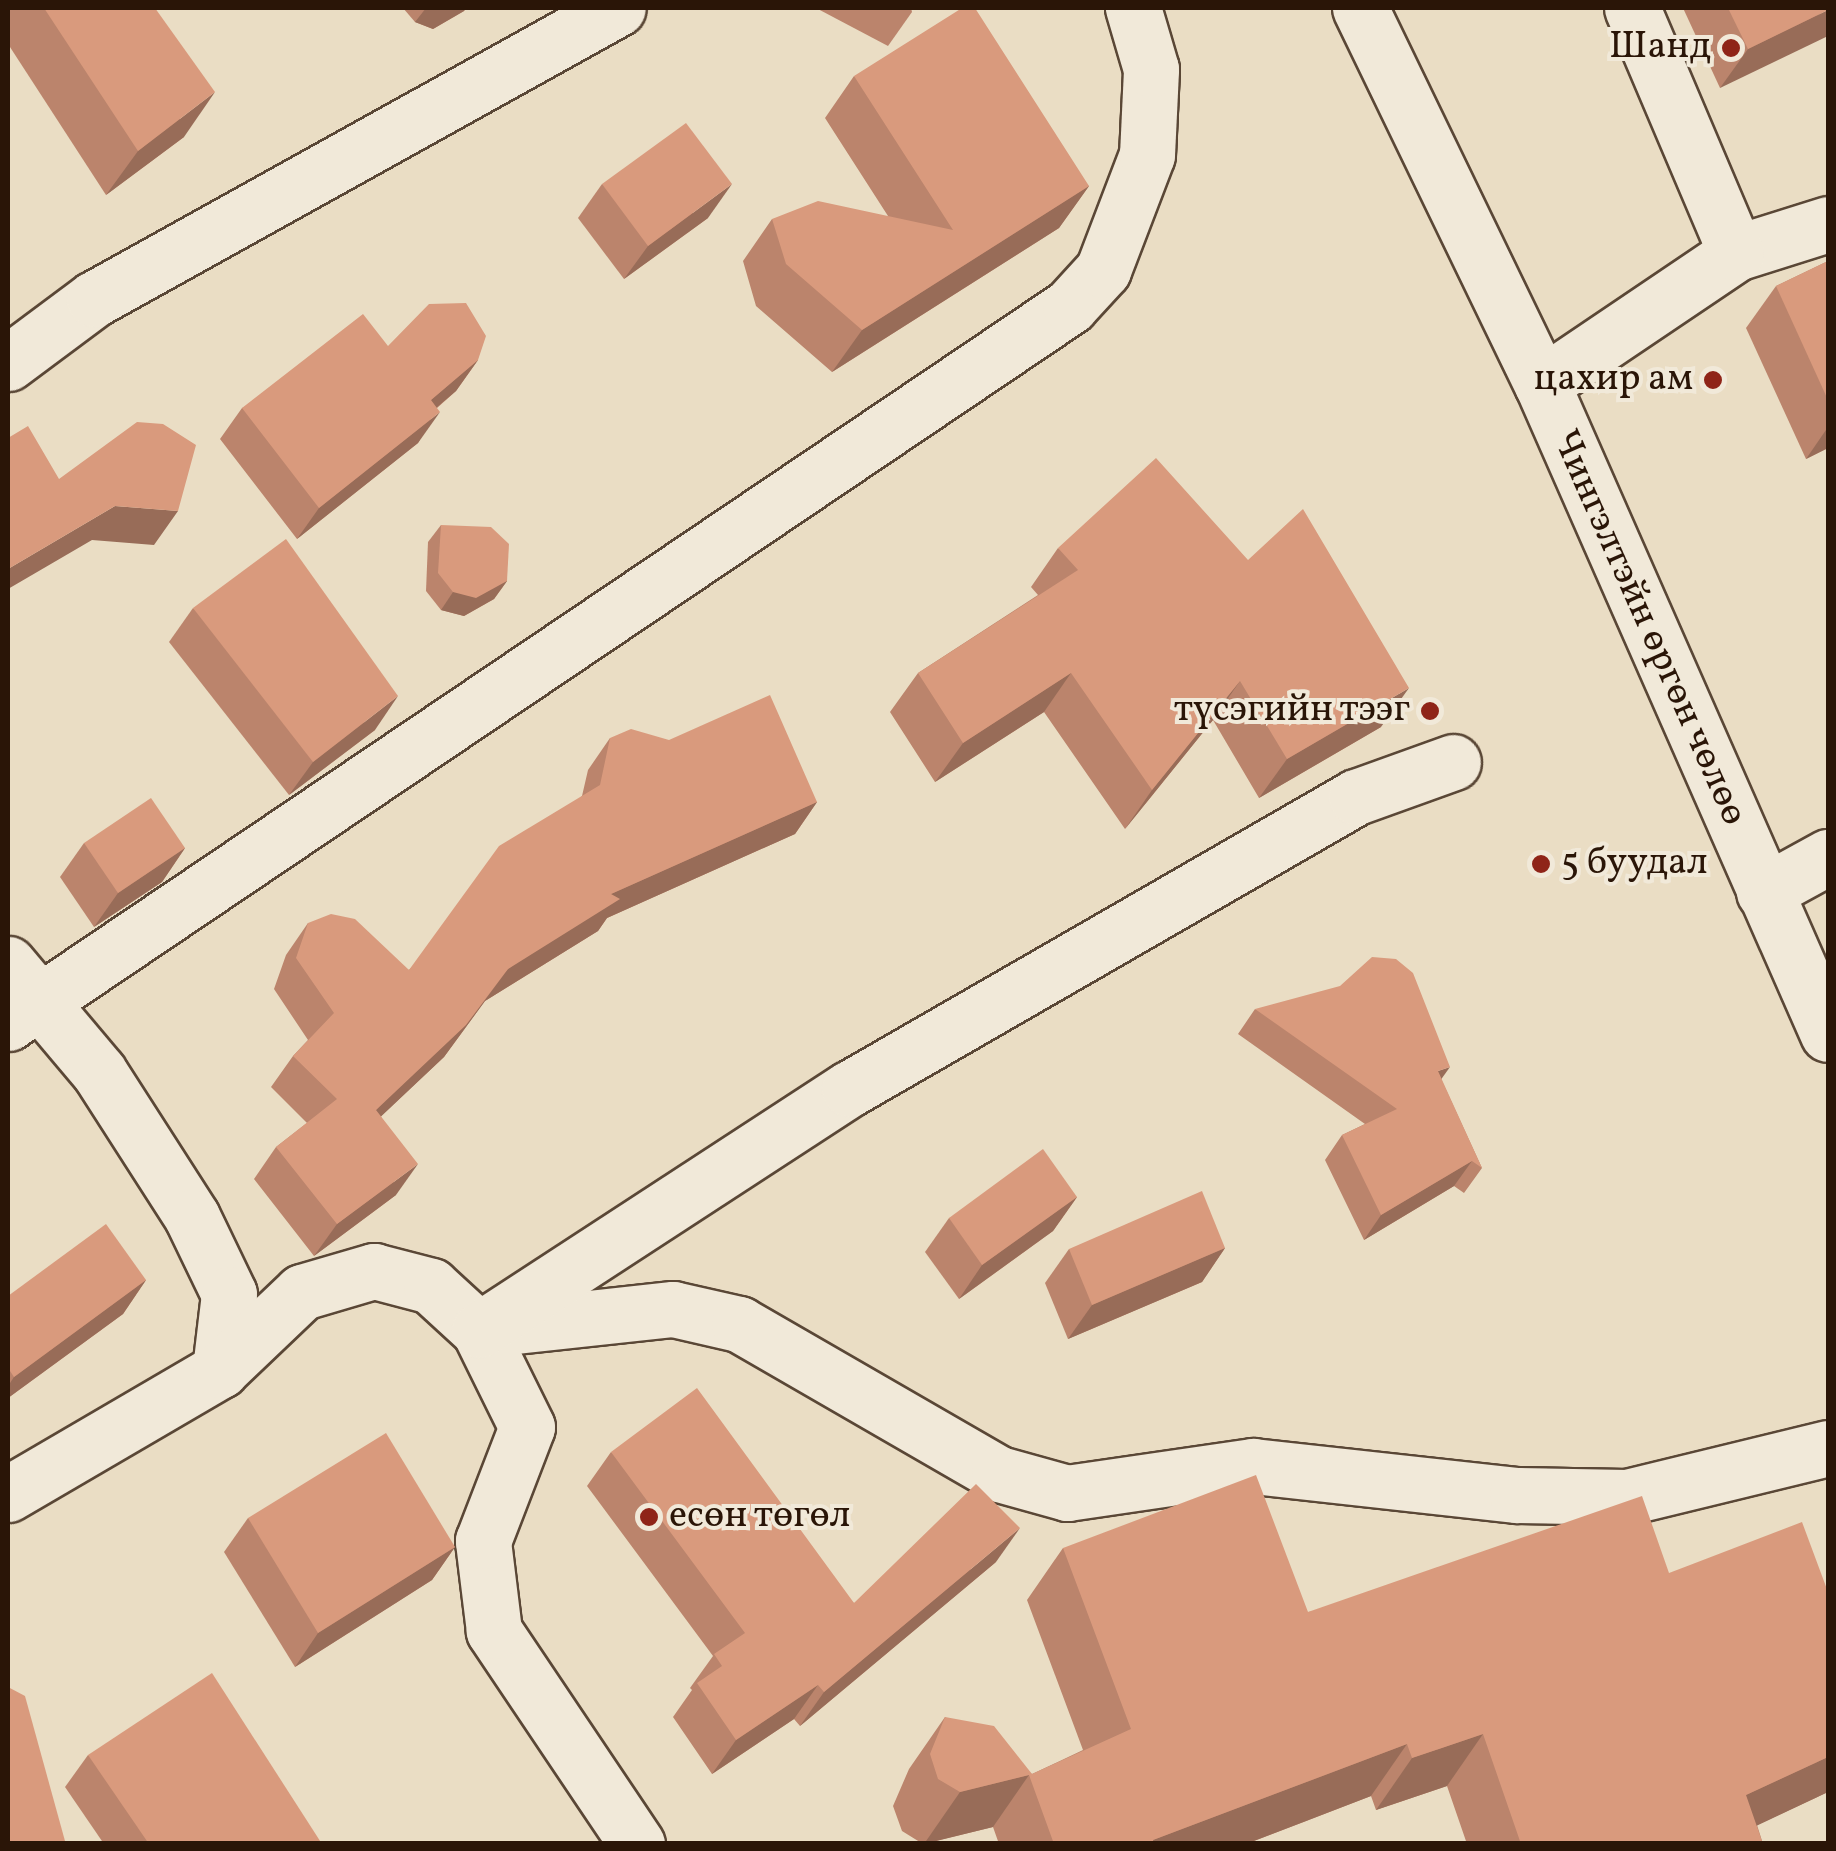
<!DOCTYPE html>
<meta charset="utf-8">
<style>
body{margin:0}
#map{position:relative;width:1836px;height:1851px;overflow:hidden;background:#eaddc4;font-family:Vollkorn,serif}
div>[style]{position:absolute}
.roads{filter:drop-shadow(2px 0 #5a4736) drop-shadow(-2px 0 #5a4736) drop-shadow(0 2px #5a4736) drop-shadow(0 -2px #5a4736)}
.street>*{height:55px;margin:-27.5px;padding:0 27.5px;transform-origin:27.5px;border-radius:27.5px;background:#f1e9d9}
.secondary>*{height:55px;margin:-27.5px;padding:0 27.5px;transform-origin:27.5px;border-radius:27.5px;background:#f1e9d9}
.wall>*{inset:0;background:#bb846c}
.shaded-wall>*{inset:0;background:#986c58}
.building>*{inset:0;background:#d99a7d}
.dots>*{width:28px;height:28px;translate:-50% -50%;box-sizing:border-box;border:5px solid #f1e9d9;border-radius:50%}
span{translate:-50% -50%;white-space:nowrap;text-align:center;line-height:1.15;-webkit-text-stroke:8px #f1e9d9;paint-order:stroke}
.poi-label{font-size:38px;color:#2a1507}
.right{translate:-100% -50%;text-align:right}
.left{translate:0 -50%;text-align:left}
.street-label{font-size:38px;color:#2a1507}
.frame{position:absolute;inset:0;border:10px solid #2a1507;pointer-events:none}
</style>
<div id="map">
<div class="roads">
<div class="street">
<i style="left:1736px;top:253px;width:96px;rotate:-17.5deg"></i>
<i style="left:8px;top:363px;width:107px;rotate:-36.7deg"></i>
<i style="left:94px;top:299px;width:599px;rotate:-29.05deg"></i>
<i style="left:1542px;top:384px;width:234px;rotate:-34deg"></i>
<i style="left:1736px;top:253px;width:266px;rotate:-113deg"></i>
<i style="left:1764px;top:892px;width:73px;rotate:-28.7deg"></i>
<i style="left:8px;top:964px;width:141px;rotate:49.9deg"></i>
<i style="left:99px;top:1072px;width:172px;rotate:57.3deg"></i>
<i style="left:192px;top:1217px;width:85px;rotate:64.3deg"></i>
<i style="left:229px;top:1294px;width:77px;rotate:96.8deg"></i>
<i style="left:8px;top:1023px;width:1281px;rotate:-34.02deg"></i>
<i style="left:1070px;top:306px;width:49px;rotate:-47.5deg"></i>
<i style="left:1103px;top:270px;width:123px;rotate:-69.1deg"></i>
<i style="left:1147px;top:155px;width:86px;rotate:-87.3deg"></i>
<i style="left:1151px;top:69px;width:64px;rotate:-106.4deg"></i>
<i style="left:8px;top:1494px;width:246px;rotate:-30.3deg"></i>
<i style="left:220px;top:1370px;width:113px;rotate:-43.6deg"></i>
<i style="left:302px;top:1292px;width:75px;rotate:-16.3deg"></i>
<i style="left:374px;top:1271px;width:59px;rotate:14.7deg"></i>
<i style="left:431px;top:1286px;width:65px;rotate:42.5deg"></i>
<i style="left:479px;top:1330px;width:195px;rotate:-6.2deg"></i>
<i style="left:673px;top:1309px;width:68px;rotate:12.8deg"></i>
<i style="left:739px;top:1324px;width:300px;rotate:30deg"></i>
<i style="left:999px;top:1474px;width:71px;rotate:15.6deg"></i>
<i style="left:1067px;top:1493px;width:188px;rotate:-8.3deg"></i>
<i style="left:1253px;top:1466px;width:266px;rotate:6.3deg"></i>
<i style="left:1517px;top:1495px;width:110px;rotate:1deg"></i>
<i style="left:1627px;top:1497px;width:207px;rotate:-13.7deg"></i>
<i style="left:637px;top:1844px;width:257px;rotate:-123.9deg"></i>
<i style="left:494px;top:1631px;width:91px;rotate:-97deg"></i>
<i style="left:483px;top:1541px;width:122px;rotate:-68.9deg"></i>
<i style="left:527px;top:1427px;width:108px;rotate:-116.3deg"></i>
<i style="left:479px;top:1330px;width:442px;rotate:-33.1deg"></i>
<i style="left:849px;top:1089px;width:585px;rotate:-29.94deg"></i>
<i style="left:1356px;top:797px;width:103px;rotate:-19.8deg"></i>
</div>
<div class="secondary">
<i style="left:1360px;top:8px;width:418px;rotate:64.2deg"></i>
<i style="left:1542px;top:384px;width:710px;rotate:66.25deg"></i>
</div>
</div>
<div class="wall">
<i style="clip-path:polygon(8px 8px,155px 8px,184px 137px,106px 195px,8px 44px)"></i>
<i style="clip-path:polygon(403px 8px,466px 8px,464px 11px,433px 29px,415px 22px)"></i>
<i style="clip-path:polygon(816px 8px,911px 8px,912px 12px,888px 46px)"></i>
<i style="clip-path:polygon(1683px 8px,1828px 8px,1720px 88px)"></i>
<i style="clip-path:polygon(854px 76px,1089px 186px,1059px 228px,832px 372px,756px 306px,743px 261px,772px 219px,888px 216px,825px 118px)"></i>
<i style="clip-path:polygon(602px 184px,708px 218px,624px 279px,578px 218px)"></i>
<i style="clip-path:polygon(1828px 261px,1828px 448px,1806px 459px,1746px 328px,1776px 286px)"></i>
<i style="clip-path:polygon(388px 346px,478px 360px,456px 391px,437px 408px,418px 443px,297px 539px,220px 439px,242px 408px)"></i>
<i style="clip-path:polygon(441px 525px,507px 581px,494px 599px,464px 616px,441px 610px,426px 591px,428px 542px)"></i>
<i style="clip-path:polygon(1058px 548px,1381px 727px,1259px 798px,1213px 720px,1125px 829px,1044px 712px,935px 782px,890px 712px,918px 673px,1038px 595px,1031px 587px)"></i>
<i style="clip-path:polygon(193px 608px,375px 730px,289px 795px,169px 642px)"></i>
<i style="clip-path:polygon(610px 738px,817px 802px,795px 834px,607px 918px,598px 931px,485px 1001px,444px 1057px,381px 1116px,396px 1195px,314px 1256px,254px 1179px,276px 1147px,307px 1123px,271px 1087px,293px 1056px,308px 1040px,274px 989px,286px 955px,308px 923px,409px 970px,582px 796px,588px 770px)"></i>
<i style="clip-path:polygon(84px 843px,185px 848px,162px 882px,94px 927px,60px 877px)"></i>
<i style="clip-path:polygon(1255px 1009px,1441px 1079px,1482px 1168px,1464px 1193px,1454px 1186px,1364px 1240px,1325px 1160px,1342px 1135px,1365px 1124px,1238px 1034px)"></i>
<i style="clip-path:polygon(1077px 1197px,1053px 1231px,959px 1299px,925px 1252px,949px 1218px)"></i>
<i style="clip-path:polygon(1225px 1248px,1202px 1282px,1068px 1339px,1045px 1283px,1069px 1249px)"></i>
<i style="clip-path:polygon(146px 1280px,123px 1314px,8px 1398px,8px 1296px)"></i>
<i style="clip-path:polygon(611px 1452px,854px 1603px,996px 1562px,800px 1726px,794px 1719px,712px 1774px,673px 1717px,692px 1690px,690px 1688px,713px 1656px,587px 1486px)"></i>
<i style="clip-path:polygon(248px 1518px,455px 1547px,432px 1580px,295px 1667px,224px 1552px)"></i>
<i style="clip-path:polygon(1063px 1548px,1308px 1612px,1669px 1573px,1828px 1592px,1828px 1792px,1757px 1825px,1763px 1844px,1467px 1844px,1447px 1786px,1376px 1810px,1371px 1796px,1246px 1844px,999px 1844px,993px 1827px,923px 1844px,902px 1831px,893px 1806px,909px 1769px,945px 1717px,1032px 1774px,1083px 1750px,1027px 1600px)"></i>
<i style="clip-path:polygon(88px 1755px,322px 1844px,104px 1844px,65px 1787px)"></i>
</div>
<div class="shaded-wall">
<i style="clip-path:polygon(426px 8px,466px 8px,464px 11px,433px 29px,415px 22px)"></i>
<i style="clip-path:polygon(1828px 10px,1828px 36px,1720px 88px,1748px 49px)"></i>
<i style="clip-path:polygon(215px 92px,184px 137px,106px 195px,138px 151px)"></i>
<i style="clip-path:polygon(732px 184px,708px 218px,624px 279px,648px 246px)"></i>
<i style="clip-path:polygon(1089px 186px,1059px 228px,832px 372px,862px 330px)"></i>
<i style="clip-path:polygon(478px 360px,456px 391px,409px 431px,431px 400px)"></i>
<i style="clip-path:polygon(440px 412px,418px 443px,297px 539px,319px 508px)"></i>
<i style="clip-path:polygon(1828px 427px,1828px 448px,1806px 459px)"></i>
<i style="clip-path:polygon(115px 506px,178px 511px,154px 545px,92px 540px,8px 589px,8px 569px)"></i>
<i style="clip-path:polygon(507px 581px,494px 599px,464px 616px,441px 610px,453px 592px)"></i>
<i style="clip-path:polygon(1071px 673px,1044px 712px,935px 782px,963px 743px)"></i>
<i style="clip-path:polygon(1240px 681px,1213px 720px,1125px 829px,1152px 790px)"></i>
<i style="clip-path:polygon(1409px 688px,1381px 727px,1259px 798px,1287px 759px)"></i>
<i style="clip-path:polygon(398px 696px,375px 730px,289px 795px,313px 762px)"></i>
<i style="clip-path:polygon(817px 802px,795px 834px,607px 918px,598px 931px,485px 1001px,444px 1057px,354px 1142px,376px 1110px,508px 969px,611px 894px)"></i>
<i style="clip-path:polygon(185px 848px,162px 882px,94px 927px,118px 893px)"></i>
<i style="clip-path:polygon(1450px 1067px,1432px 1092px,1438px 1071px)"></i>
<i style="clip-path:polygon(1472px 1161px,1454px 1186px,1364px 1240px,1381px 1215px)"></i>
<i style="clip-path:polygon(418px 1164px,396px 1195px,314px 1256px,337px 1224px)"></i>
<i style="clip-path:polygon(1077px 1197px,1053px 1231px,959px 1299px,982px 1265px)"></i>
<i style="clip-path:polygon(1225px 1248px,1202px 1282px,1068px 1339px,1092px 1305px)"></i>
<i style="clip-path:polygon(146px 1280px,123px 1314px,8px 1398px,8px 1386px,14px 1377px)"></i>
<i style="clip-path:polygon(1020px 1528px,996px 1562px,800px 1726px,824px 1692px)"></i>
<i style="clip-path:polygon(455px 1547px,432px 1580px,295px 1667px,318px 1633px)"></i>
<i style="clip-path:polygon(818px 1685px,794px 1719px,712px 1774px,736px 1740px)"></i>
<i style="clip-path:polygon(1483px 1734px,1447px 1786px,1376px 1810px,1412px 1758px)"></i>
<i style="clip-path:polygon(1407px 1744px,1371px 1796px,1246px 1844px,1151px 1844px,1153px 1840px)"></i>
<i style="clip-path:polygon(1828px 1757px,1828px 1792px,1718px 1844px,1746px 1795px)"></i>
<i style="clip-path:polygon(1029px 1775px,993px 1827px,924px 1844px,960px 1792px)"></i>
</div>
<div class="building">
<i style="clip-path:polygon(44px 8px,155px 8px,215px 92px,138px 151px)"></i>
<i style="clip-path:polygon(962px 8px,975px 8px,1089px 186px,862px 330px,786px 264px,772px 219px,818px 201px,953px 230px,854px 76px)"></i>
<i style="clip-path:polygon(1728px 8px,1828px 8px,1828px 10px,1748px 49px)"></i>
<i style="clip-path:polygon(686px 123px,732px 184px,648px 246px,602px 184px)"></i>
<i style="clip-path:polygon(1828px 261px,1828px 400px,1776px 286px)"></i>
<i style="clip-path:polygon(466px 303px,486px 336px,478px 360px,431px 400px,440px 412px,319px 508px,242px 408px,363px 314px,388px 346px,429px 304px)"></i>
<i style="clip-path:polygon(137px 422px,163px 424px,196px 445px,178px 511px,115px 506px,8px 569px,8px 438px,28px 426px,59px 479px)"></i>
<i style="clip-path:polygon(1156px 458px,1248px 560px,1303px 509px,1409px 688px,1287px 759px,1240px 681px,1152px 790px,1071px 673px,963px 743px,918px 673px,1078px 570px,1058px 548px)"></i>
<i style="clip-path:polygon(441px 525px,491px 527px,509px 544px,507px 581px,476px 598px,453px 592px,438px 573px)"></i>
<i style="clip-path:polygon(286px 539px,398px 696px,313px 762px,193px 608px)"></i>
<i style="clip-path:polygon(770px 695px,817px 802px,611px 894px,620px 899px,508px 969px,466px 1025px,376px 1110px,418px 1164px,337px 1224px,276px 1147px,337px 1099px,293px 1056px,334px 1013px,296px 958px,308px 923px,331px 914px,355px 919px,409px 970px,499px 846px,600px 785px,610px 738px,631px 729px,669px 740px)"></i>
<i style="clip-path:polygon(151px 798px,185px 848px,118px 893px,84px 843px)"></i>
<i style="clip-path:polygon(1372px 957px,1396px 959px,1413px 973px,1450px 1067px,1438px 1071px,1482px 1168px,1472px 1161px,1381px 1215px,1342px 1135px,1397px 1109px,1255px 1009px,1340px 986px)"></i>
<i style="clip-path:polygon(1043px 1149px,1077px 1197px,982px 1265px,949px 1218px)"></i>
<i style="clip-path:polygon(1202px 1191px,1225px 1248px,1092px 1305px,1069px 1249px)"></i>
<i style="clip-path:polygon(106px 1224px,146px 1280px,14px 1377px,8px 1368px,8px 1296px)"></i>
<i style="clip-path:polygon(697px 1388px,854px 1603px,976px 1484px,1020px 1528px,824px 1692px,818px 1685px,736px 1740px,697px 1683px,722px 1666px,714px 1654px,745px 1633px,611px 1452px)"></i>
<i style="clip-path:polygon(386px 1433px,455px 1547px,318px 1633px,248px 1518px)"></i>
<i style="clip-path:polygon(1256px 1475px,1308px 1612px,1642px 1496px,1669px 1573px,1802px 1522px,1828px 1592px,1828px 1757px,1746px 1795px,1763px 1844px,1521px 1844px,1483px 1734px,1412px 1758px,1407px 1744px,1153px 1840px,1154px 1844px,1054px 1844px,1029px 1775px,960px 1792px,938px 1779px,930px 1754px,945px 1717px,994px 1726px,1032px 1774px,1131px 1729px,1063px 1548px)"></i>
<i style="clip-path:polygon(212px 1673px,322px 1844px,149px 1844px,88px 1755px)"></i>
<i style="clip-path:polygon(8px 1687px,25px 1696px,65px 1841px,61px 1844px,8px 1844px)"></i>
</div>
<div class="dots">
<i style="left:1731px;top:48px;background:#8f2418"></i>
<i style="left:1713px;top:380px;background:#8f2418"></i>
<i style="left:1430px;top:711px;background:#8f2418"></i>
<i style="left:1541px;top:864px;background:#8f2418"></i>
<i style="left:649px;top:1517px;background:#8f2418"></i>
</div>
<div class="poi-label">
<span class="right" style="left:1711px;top:48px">Шанд</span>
<span class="right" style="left:1693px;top:380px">цахир ам</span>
<span class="right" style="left:1410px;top:711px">түсэгийн тээг</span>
<span class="left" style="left:1561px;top:864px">5 буудал</span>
<span class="left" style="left:669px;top:1517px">есөн төгөл</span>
</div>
<div class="street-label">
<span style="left:1648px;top:628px;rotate:66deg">Чингэлтэйн өргөн чөлөө</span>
</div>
<div class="frame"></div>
</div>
